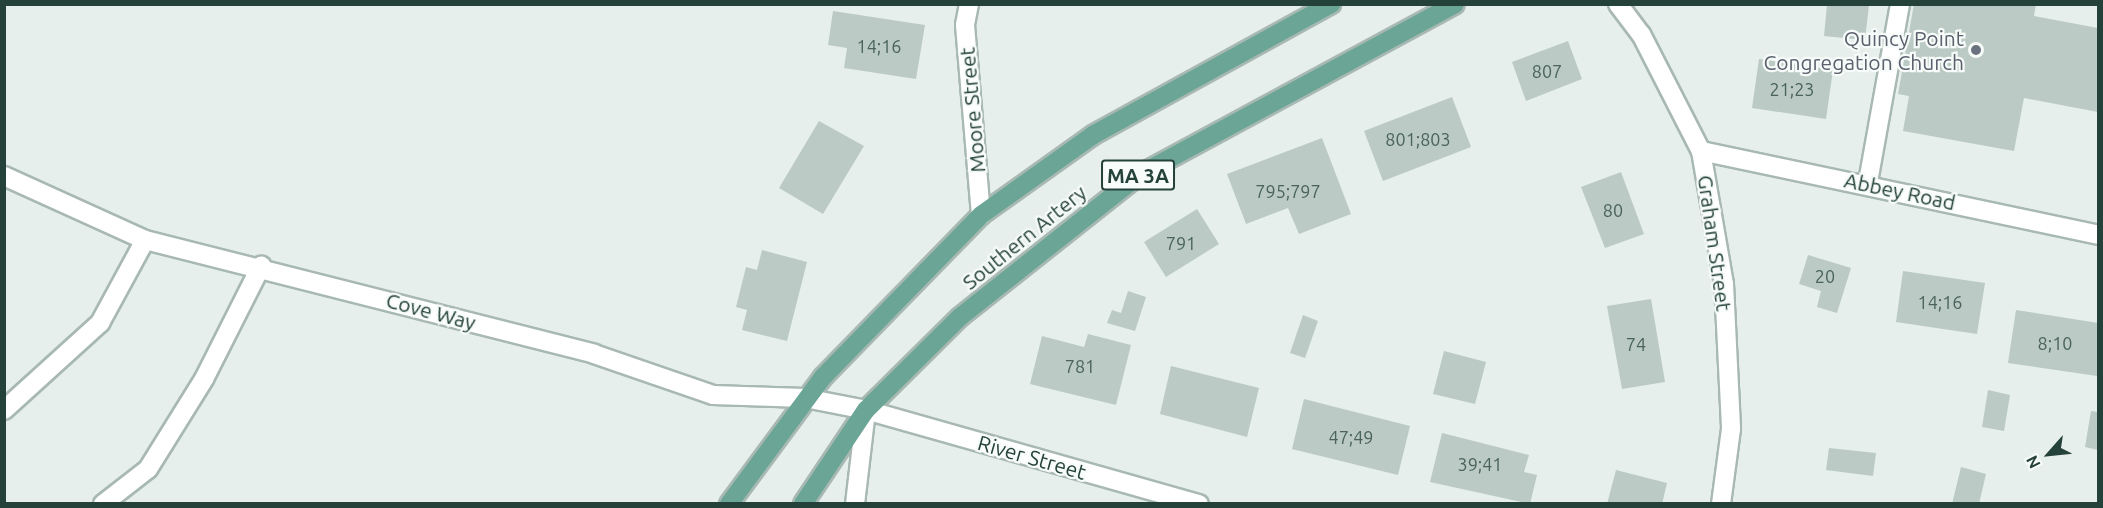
<!DOCTYPE html>
<style>
body{margin:0}
#map{position:relative;width:2103px;height:508px;overflow:hidden;background:#e6efeb;font-family:Ubuntu,sans-serif}
div>[style]{position:absolute}
.building>*{inset:0;background:#bbcac4}
.roads{filter:drop-shadow(2px 0 #a8b8b2) drop-shadow(-2px 0 #a8b8b2) drop-shadow(0 2px #a8b8b2) drop-shadow(0 -2px #a8b8b2)}
.minor>*{height:18px;margin:-9px;padding:0 9px;transform-origin:9px;border-radius:9px;background:#fff}
.major>*{height:18px;margin:-9px;padding:0 9px;transform-origin:9px;border-radius:9px;background:#6aa596}
.dots>*{width:16px;height:16px;translate:-50% -50%;box-sizing:border-box;border:3px solid #f7fbf9;border-radius:50%}
span{translate:-50% -50%;white-space:nowrap;text-align:center;line-height:1.15;-webkit-text-stroke:4.5px #f7fbf9;paint-order:stroke}
.number-label{font-size:18px;color:#4a645c}
.number-label span{-webkit-text-stroke-width:0}
.shield-label span{padding:2px 4px;background:#f7fbf9;border:2px solid;border-radius:4px;-webkit-text-stroke-width:0}
.shield-label{font-size:20px;color:#24423a;font-weight:700}
.worship-label{font-size:21px;color:#5b616d}
.right{translate:-100% -50%;text-align:right}
.street-label{font-size:21px;color:#24423a}
.frame{position:absolute;inset:0;border:6px solid #24423a;pointer-events:none}
.north{position:absolute;left:2019px;top:424px;width:60px;height:60px;-webkit-text-stroke:4px #f7fbf9;paint-order:stroke;rotate:243deg;font-size:16px;font-weight:700;line-height:24px;text-align:center;color:#24423a}
.north::after{content:'';display:block;margin:auto;width:21px;height:27px;background:#24423a;clip-path:polygon(50% 0,100% 100%,50% 72%,0 100%)}
</style>
<div id="map">
<div class="building">
<i style="clip-path:polygon(1914px 4px,2036px 4px,2034px 16px,2098px 28px,2098px 112px,2024px 98px,2014px 151px,1903px 131px,1909px 96px,1898px 94px)"></i>
<i style="clip-path:polygon(1827px 5px,1869px 5px,1865px 40px,1824px 36px)"></i>
<i style="clip-path:polygon(833px 11px,925px 25px,916px 79px,844px 68px,847px 48px,828px 45px)"></i>
<i style="clip-path:polygon(1568px 41px,1582px 79px,1526px 101px,1512px 62px)"></i>
<i style="clip-path:polygon(1759px 59px,1833px 70px,1826px 119px,1752px 108px)"></i>
<i style="clip-path:polygon(1452px 97px,1471px 147px,1383px 181px,1364px 131px)"></i>
<i style="clip-path:polygon(819px 121px,864px 146px,823px 214px,779px 188px)"></i>
<i style="clip-path:polygon(1322px 138px,1351px 214px,1299px 234px,1288px 208px,1246px 224px,1227px 174px)"></i>
<i style="clip-path:polygon(1621px 172px,1644px 234px,1605px 248px,1581px 187px)"></i>
<i style="clip-path:polygon(1197px 209px,1219px 244px,1166px 277px,1144px 242px)"></i>
<i style="clip-path:polygon(762px 250px,807px 262px,787px 341px,742px 330px,747px 310px,736px 307px,746px 267px,757px 270px)"></i>
<i style="clip-path:polygon(1808px 255px,1851px 268px,1837px 313px,1817px 307px,1821px 291px,1799px 284px)"></i>
<i style="clip-path:polygon(1903px 271px,1985px 283px,1977px 334px,1896px 322px)"></i>
<i style="clip-path:polygon(1128px 291px,1146px 297px,1135px 331px,1107px 323px,1112px 310px,1121px 313px)"></i>
<i style="clip-path:polygon(1651px 299px,1665px 382px,1622px 389px,1607px 306px)"></i>
<i style="clip-path:polygon(2016px 310px,2098px 323px,2097px 376px,2008px 363px)"></i>
<i style="clip-path:polygon(1303px 315px,1318px 321px,1305px 358px,1290px 353px)"></i>
<i style="clip-path:polygon(1088px 334px,1131px 345px,1116px 405px,1030px 384px,1042px 336px,1084px 347px)"></i>
<i style="clip-path:polygon(1444px 351px,1486px 362px,1475px 404px,1433px 394px)"></i>
<i style="clip-path:polygon(1171px 366px,1259px 388px,1247px 437px,1160px 414px)"></i>
<i style="clip-path:polygon(1988px 390px,2010px 395px,2004px 431px,1982px 427px)"></i>
<i style="clip-path:polygon(1304px 399px,1410px 426px,1398px 475px,1292px 449px)"></i>
<i style="clip-path:polygon(2091px 411px,2098px 412px,2098px 450px,2085px 447px)"></i>
<i style="clip-path:polygon(1442px 433px,1529px 455px,1524px 472px,1537px 475px,1530px 504px,1430px 482px)"></i>
<i style="clip-path:polygon(1829px 448px,1876px 453px,1873px 476px,1826px 470px)"></i>
<i style="clip-path:polygon(1961px 467px,1986px 474px,1979px 504px,1952px 504px)"></i>
<i style="clip-path:polygon(1616px 470px,1667px 483px,1662px 504px,1607px 504px)"></i>
</div>
<div class="roads">
<div class="minor">
<i style="left:969px;top:4px;width:21px;rotate:101deg"></i>
<i style="left:965px;top:25px;width:191px;rotate:85.2deg"></i>
<i style="left:1618px;top:4px;width:38px;rotate:53deg"></i>
<i style="left:1641px;top:34px;width:131px;rotate:62.9deg"></i>
<i style="left:1701px;top:151px;width:135px;rotate:80.2deg"></i>
<i style="left:1724px;top:284px;width:145px;rotate:87.2deg"></i>
<i style="left:1731px;top:429px;width:76px;rotate:97.6deg"></i>
<i style="left:1701px;top:151px;width:406px;rotate:11.9deg"></i>
<i style="left:4px;top:176px;width:155px;rotate:24.4deg"></i>
<i style="left:145px;top:240px;width:463px;rotate:14.2deg"></i>
<i style="left:594px;top:354px;width:126px;rotate:19deg"></i>
<i style="left:713px;top:395px;width:92px;rotate:1.9deg"></i>
<i style="left:805px;top:398px;width:62px;rotate:11.1deg"></i>
<i style="left:866px;top:410px;width:346px;rotate:15.8deg"></i>
<i style="left:1868px;top:182px;width:181px;rotate:-79.8deg"></i>
<i style="left:4px;top:410px;width:130px;rotate:-42.2deg"></i>
<i style="left:100px;top:323px;width:94px;rotate:-61.5deg"></i>
<i style="left:103px;top:504px;width:57px;rotate:-37.9deg"></i>
<i style="left:148px;top:469px;width:106px;rotate:-58.1deg"></i>
<i style="left:204px;top:379px;width:127px;rotate:-63.2deg"></i>
<i style="left:855px;top:504px;width:95px;rotate:-83.3deg"></i>
</div>
<div class="major">
<i style="left:729px;top:504px;width:158px;rotate:-53.5deg"></i>
<i style="left:823px;top:377px;width:226px;rotate:-45.7deg"></i>
<i style="left:981px;top:215px;width:138px;rotate:-35.5deg"></i>
<i style="left:1093px;top:135px;width:272px;rotate:-28.8deg"></i>
<i style="left:803px;top:504px;width:113px;rotate:-56.2deg"></i>
<i style="left:866px;top:410px;width:132px;rotate:-44.7deg"></i>
<i style="left:960px;top:317px;width:228px;rotate:-38.4deg"></i>
<i style="left:1139px;top:175px;width:359px;rotate:-28.4deg"></i>
</div>
</div>
<div class="dots">
<i style="left:1976px;top:50px;background:#6b7280"></i>
</div>
<div class="number-label">
<span style="left:879px;top:46px">14;16</span>
<span style="left:1547px;top:71px">807</span>
<span style="left:1792px;top:89px">21;23</span>
<span style="left:1418px;top:139px">801;803</span>
<span style="left:1288px;top:191px">795;797</span>
<span style="left:1613px;top:210px">80</span>
<span style="left:1181px;top:243px">791</span>
<span style="left:1825px;top:276px">20</span>
<span style="left:1940px;top:302px">14;16</span>
<span style="left:2055px;top:343px">8;10</span>
<span style="left:1636px;top:344px">74</span>
<span style="left:1080px;top:366px">781</span>
<span style="left:1351px;top:437px">47;49</span>
<span style="left:1480px;top:464px">39;41</span>
</div>
<div class="shield-label">
<span style="left:1138px;top:175px">MA 3A</span>
</div>
<div class="worship-label">
<span class="right" style="left:1964px;top:50px">Quincy Point<br>Congregation Church</span>
</div>
<div class="street-label">
<span style="left:972px;top:110px;rotate:-95deg">Moore Street</span>
<span style="left:1900px;top:191px;rotate:12deg">Abbey Road</span>
<span style="left:1024px;top:237px;rotate:-39deg">Southern Artery</span>
<span style="left:1715px;top:243px;rotate:82deg">Graham Street</span>
<span style="left:431px;top:311px;rotate:15deg">Cove Way</span>
<span style="left:1032px;top:457px;rotate:16deg">River Street</span>
</div>
<div class="frame"></div>
<div class="north">N</div>
</div>
